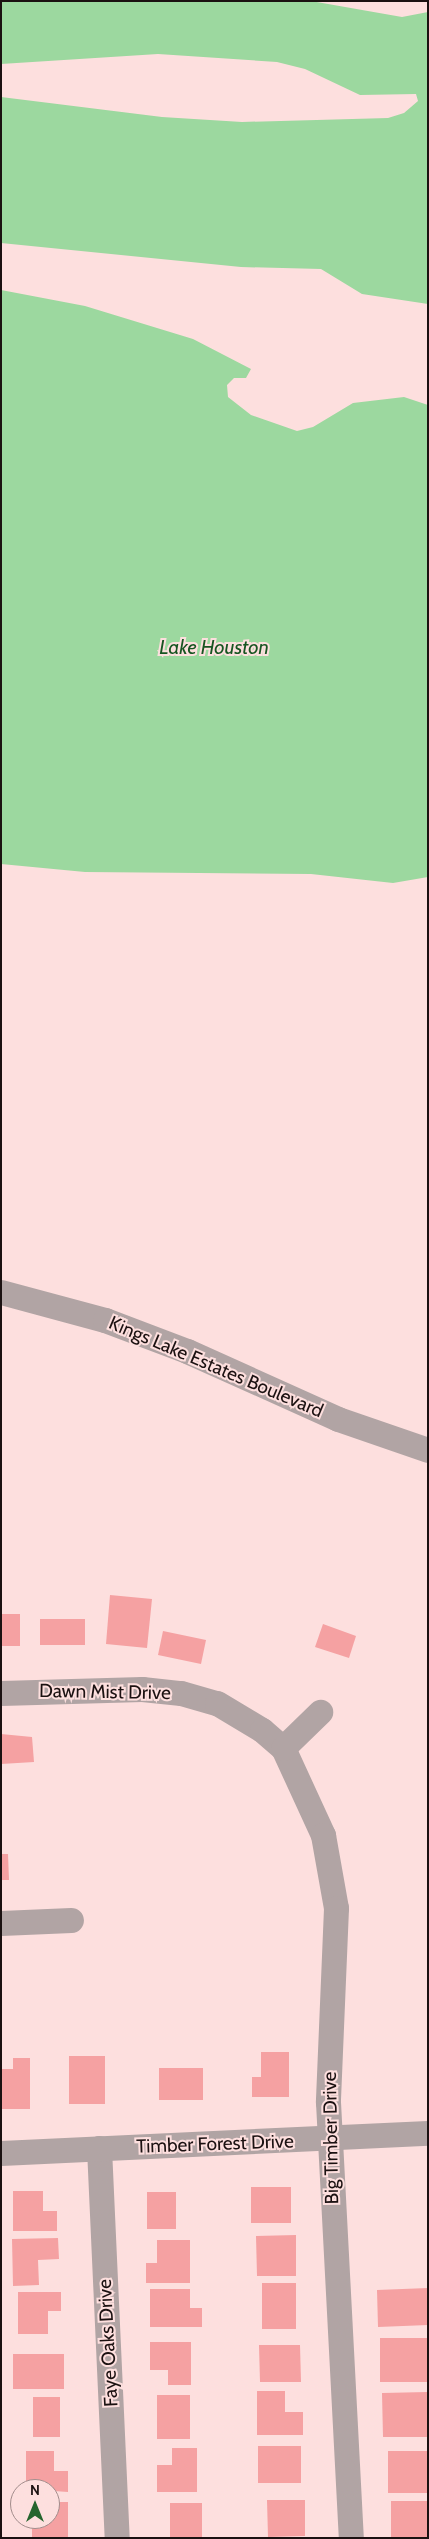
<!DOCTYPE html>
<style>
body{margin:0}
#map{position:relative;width:429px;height:2539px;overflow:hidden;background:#fddfde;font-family:Cabin,sans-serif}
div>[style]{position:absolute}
.water>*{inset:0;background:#9cd89f}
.building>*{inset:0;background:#f5a1a2}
.minor>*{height:25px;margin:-12.5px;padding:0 12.5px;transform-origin:12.5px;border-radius:12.5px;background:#b1a4a4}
span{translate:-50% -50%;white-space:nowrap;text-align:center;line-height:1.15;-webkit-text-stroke:4px #fddfde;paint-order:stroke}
.street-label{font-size:19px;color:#1b1111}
.water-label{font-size:20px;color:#175521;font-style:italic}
.frame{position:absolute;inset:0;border:2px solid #1b1111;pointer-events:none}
.north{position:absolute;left:10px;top:2479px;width:50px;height:50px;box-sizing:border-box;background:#fddfde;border:1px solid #a38d8c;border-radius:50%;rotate:0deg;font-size:14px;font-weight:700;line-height:20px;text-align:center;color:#1b1111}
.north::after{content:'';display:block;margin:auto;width:18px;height:22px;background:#26652e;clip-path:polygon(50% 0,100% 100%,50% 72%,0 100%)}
</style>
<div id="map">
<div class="water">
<i style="clip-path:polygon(1px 1px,311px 1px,402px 17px,428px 12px,428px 304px,362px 294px,321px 269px,241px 267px,1px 243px,1px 97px,162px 117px,242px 122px,388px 118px,404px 113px,418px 101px,416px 94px,360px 95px,305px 69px,277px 62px,158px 54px,1px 64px)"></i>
<i style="clip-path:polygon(1px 290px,85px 306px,193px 339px,251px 369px,246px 378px,234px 378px,227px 385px,228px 397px,251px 415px,297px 431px,313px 427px,353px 403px,404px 397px,428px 405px,428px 877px,393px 883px,311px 874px,85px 872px,1px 864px)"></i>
</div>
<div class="building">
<i style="clip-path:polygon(110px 1595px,152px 1599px,147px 1648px,106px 1644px)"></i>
<i style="clip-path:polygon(1px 1614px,20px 1614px,20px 1646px,1px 1646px)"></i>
<i style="clip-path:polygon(40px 1619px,85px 1619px,85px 1645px,40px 1645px)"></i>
<i style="clip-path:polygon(323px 1624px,356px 1636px,349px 1658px,315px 1647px)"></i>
<i style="clip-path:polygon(163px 1631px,206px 1640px,201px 1664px,158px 1655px)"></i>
<i style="clip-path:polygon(1px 1734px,32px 1737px,34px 1762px,1px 1764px)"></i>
<i style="clip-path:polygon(1px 1854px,8px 1854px,9px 1880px,1px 1880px)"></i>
<i style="clip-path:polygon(261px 2052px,289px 2052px,289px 2097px,252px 2097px,252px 2077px,261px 2077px)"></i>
<i style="clip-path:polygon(69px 2056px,105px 2056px,105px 2104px,69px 2104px)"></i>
<i style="clip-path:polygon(13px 2058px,30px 2058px,30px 2109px,1px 2109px,1px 2069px,13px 2069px)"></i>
<i style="clip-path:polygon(159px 2068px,203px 2068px,203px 2100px,159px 2100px)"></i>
<i style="clip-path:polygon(251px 2187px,291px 2187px,291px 2223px,251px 2223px)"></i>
<i style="clip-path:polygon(13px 2191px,43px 2191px,43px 2211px,57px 2211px,57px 2231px,13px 2231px)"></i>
<i style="clip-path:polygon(147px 2192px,176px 2192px,176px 2229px,147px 2229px)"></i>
<i style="clip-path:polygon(296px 2235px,296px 2276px,257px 2276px,256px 2236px)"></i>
<i style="clip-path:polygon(58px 2238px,59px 2259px,38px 2260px,39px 2285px,13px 2286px,12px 2239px)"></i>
<i style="clip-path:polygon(157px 2240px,190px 2240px,190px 2283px,146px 2283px,146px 2263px,157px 2263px)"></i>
<i style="clip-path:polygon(262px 2283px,296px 2283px,296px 2329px,262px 2329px)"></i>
<i style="clip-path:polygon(428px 2288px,428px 2325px,378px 2327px,377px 2290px)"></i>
<i style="clip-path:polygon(150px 2289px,190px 2289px,190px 2308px,202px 2308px,202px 2327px,150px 2327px)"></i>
<i style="clip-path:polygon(18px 2292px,61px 2292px,61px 2311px,48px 2311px,48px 2334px,18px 2334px)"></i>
<i style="clip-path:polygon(380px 2338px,428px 2338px,428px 2382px,380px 2382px)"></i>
<i style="clip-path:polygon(150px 2342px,191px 2342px,191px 2385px,168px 2385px,168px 2370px,150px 2370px)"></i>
<i style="clip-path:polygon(259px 2345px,300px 2345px,301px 2382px,260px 2382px)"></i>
<i style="clip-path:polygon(13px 2354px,64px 2354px,64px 2389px,13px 2389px)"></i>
<i style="clip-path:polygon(257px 2391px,285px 2391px,285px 2412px,303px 2412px,303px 2435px,257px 2435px)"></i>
<i style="clip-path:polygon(428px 2392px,428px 2437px,383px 2437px,382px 2393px)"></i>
<i style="clip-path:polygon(157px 2395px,190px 2395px,190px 2439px,157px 2439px)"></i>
<i style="clip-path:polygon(33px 2397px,60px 2397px,60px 2437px,33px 2437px)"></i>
<i style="clip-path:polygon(258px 2446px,301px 2446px,301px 2483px,258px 2483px)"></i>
<i style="clip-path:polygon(172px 2448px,197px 2448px,197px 2492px,157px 2492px,157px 2465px,172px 2465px)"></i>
<i style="clip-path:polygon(26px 2451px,54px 2451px,54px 2471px,68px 2471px,68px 2492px,26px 2489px)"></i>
<i style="clip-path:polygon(388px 2451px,428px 2451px,428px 2493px,388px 2493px)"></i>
<i style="clip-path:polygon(267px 2500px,305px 2500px,305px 2536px,268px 2537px)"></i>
<i style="clip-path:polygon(391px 2501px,428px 2501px,428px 2538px,391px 2538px)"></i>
<i style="clip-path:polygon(50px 2502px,68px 2502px,68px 2537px,32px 2537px,32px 2519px,50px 2519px)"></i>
<i style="clip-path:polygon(170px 2503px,202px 2503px,202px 2538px,170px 2538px)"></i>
</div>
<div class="minor">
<i style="left:1px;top:1292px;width:108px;rotate:15.1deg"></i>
<i style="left:105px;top:1320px;width:88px;rotate:20.7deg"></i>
<i style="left:187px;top:1351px;width:166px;rotate:24.2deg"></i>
<i style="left:338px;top:1419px;width:95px;rotate:19deg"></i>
<i style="left:1px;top:1693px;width:141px;rotate:-1.6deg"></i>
<i style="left:142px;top:1689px;width:39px;rotate:6deg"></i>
<i style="left:181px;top:1693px;width:37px;rotate:16deg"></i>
<i style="left:217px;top:1703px;width:52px;rotate:31deg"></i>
<i style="left:262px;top:1730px;width:28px;rotate:41deg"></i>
<i style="left:283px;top:1748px;width:96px;rotate:65.3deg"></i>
<i style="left:323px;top:1835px;width:74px;rotate:79.9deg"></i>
<i style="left:336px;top:1908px;width:194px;rotate:92.4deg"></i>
<i style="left:328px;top:2102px;width:437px;rotate:87deg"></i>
<i style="left:283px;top:1748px;width:52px;rotate:-44.2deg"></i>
<i style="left:1px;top:1923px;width:70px;rotate:-2.5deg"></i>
<i style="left:99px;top:2148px;width:390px;rotate:87.4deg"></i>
<i style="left:1px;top:2153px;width:427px;rotate:-2.7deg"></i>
</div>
<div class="street-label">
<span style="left:216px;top:1367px;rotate:23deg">Kings Lake Estates Boulevard</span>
<span style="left:105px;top:1692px;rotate:1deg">Dawn Mist Drive</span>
<span style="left:331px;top:2138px;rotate:-91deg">Big Timber Drive</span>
<span style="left:215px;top:2144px;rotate:-2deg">Timber Forest Drive</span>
<span style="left:108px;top:2343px;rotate:-93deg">Faye Oaks Drive</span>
</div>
<div class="water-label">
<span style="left:214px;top:647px">Lake Houston</span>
</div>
<div class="frame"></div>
<div class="north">N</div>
</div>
